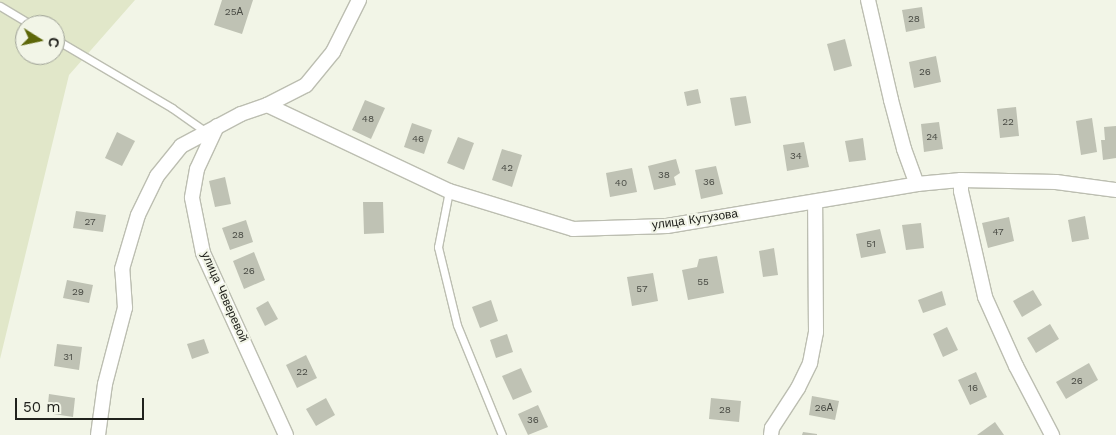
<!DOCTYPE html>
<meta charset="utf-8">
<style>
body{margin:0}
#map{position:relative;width:1116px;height:435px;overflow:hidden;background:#f2f5e7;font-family:"Work Sans",sans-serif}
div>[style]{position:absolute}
.green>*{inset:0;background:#e1e7c9}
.building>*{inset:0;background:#bfc2b4}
.roads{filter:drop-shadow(1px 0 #bcbeb1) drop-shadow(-1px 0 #bcbeb1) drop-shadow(0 1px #bcbeb1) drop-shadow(0 -1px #bcbeb1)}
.lane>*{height:7px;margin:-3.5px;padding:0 3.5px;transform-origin:3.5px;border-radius:3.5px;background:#fff}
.street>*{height:14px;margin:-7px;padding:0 7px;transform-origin:7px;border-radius:7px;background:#fff}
span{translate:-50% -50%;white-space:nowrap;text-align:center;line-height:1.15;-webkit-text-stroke:4px #f2f5e7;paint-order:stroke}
.number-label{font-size:10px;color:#484a43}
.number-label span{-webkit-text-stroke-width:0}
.street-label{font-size:12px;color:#21221d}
.north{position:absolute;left:15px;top:15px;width:50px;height:50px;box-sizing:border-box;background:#f2f5e7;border:1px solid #9ea196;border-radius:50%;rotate:100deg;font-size:14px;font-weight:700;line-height:20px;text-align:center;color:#21221d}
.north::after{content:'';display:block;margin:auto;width:18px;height:22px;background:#5d6709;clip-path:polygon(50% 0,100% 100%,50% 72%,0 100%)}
.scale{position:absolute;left:15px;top:398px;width:129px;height:22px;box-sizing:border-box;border:2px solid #21221d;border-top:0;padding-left:6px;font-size:15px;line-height:18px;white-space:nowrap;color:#21221d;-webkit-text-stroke:4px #f2f5e7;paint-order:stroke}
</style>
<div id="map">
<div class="green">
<i style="clip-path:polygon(evenodd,0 0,135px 0,69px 75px,0 359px,0 0,25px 25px,55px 25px,55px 55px,25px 55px,25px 25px)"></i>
</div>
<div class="building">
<i style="clip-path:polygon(222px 0,253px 0,242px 34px,214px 25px)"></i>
<i style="clip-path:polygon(922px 7px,925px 28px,906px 32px,902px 10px)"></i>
<i style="clip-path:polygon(845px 39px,852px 66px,834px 71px,827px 44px)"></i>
<i style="clip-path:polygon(936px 56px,941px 82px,914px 88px,909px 62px)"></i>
<i style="clip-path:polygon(698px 89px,701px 103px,687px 106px,684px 92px)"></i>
<i style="clip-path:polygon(746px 96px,751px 123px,735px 126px,730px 98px)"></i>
<i style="clip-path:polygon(365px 100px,385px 108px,371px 139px,352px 130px)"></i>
<i style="clip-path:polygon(1016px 107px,1019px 136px,1000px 138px,997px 109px)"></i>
<i style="clip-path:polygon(1092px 118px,1097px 152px,1081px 155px,1076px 121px)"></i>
<i style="clip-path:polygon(939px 122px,943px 149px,924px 152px,921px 124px)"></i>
<i style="clip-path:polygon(412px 123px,432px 130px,424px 154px,404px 147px)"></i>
<i style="clip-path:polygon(1116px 126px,1116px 158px,1103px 160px,1101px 140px,1105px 140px,1104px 127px)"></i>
<i style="clip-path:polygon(117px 132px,135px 141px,122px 166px,105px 158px)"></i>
<i style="clip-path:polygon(458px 137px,474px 143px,464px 170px,447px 163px)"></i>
<i style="clip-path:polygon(863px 138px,866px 160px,849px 162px,845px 141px)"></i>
<i style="clip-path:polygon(804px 142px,809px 167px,787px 171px,783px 145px)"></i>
<i style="clip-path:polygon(502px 149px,522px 155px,512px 187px,492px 180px)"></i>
<i style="clip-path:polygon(676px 159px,680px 173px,674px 177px,676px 185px,654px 190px,648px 166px)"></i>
<i style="clip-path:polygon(716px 166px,723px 194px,701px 199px,695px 170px)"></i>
<i style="clip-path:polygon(632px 168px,637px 192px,610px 197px,606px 173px)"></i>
<i style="clip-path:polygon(225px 177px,231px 204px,215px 207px,209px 181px)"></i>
<i style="clip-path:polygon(363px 202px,383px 202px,384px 233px,364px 234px)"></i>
<i style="clip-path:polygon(76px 211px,106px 215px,103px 232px,73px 228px)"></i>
<i style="clip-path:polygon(1085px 216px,1089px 239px,1072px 242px,1068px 220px)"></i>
<i style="clip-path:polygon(1009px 217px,1014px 241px,988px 248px,982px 223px)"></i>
<i style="clip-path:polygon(246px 220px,253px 242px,230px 250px,222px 228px)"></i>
<i style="clip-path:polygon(921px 223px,924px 248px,906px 250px,902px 225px)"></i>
<i style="clip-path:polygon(880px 229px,886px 253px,861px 258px,856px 234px)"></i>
<i style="clip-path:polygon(774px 248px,778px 275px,763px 277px,759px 251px)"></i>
<i style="clip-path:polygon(254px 252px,265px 280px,244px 289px,233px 261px)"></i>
<i style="clip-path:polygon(717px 256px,724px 293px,688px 300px,682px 270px,697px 267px,699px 259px)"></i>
<i style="clip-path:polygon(653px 273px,658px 301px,632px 306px,627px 277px)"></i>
<i style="clip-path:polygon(67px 280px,93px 285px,89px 303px,63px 298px)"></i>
<i style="clip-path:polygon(1033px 290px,1042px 305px,1022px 317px,1013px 301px)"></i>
<i style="clip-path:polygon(942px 291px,946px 305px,923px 313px,918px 300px)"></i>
<i style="clip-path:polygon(491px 300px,498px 321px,480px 328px,472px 307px)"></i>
<i style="clip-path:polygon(268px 301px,278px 319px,265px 326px,256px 308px)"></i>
<i style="clip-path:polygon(1050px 324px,1059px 339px,1036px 353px,1027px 338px)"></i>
<i style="clip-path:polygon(947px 327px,958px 350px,943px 357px,933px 334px)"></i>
<i style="clip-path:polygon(507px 334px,513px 352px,496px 358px,490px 340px)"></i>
<i style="clip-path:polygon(204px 339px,209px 353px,192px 359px,187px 344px)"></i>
<i style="clip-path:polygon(57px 344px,82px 347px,79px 370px,54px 366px)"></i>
<i style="clip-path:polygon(306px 355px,317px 378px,297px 388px,286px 365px)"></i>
<i style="clip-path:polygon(1089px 363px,1098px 380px,1066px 399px,1056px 382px)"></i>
<i style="clip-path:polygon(521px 368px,532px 392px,513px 400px,502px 376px)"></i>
<i style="clip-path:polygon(976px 372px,987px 397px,970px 405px,958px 380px)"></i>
<i style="clip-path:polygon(49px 394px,75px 398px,73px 417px,47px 413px)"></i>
<i style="clip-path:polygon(812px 396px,839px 401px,835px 420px,809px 415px)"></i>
<i style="clip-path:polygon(326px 398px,335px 415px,316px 426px,306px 409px)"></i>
<i style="clip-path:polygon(711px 398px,741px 401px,739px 422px,709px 419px)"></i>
<i style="clip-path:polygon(538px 405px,548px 427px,528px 435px,518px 414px)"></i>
<i style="clip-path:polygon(995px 422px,1004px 435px,977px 435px)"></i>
<i style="clip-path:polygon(803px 432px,817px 434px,817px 435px,802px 435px)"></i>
</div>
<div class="roads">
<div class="lane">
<i style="left:0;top:6px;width:37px;rotate:31deg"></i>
<i style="left:55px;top:39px;width:136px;rotate:30.5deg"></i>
<i style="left:172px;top:108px;width:42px;rotate:35.2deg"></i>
<i style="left:449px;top:191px;width:57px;rotate:101.1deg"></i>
<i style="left:438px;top:247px;width:80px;rotate:76.3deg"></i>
<i style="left:457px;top:325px;width:119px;rotate:67.8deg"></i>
</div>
<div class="street">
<i style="left:868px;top:0;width:103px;rotate:77deg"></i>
<i style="left:891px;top:100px;width:51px;rotate:75.1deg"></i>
<i style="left:904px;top:149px;width:37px;rotate:70deg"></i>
<i style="left:267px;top:105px;width:201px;rotate:25.3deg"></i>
<i style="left:449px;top:191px;width:130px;rotate:17deg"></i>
<i style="left:573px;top:229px;width:94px;rotate:-1.8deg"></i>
<i style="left:667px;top:226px;width:254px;rotate:-9.5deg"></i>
<i style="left:917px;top:184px;width:44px;rotate:-5.2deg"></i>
<i style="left:961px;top:180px;width:95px;rotate:1.2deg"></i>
<i style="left:1056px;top:182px;width:61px;rotate:7.6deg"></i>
<i style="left:217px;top:126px;width:47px;rotate:114.9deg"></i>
<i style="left:197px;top:169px;width:29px;rotate:100deg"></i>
<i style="left:192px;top:198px;width:56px;rotate:78.7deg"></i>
<i style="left:203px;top:253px;width:200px;rotate:65.5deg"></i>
<i style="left:961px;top:180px;width:11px;rotate:90deg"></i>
<i style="left:961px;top:191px;width:109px;rotate:77.2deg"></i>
<i style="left:985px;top:297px;width:76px;rotate:65.8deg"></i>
<i style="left:1016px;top:366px;width:78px;rotate:62.4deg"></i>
<i style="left:98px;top:435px;width:51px;rotate:-82.2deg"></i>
<i style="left:105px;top:384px;width:79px;rotate:-75.3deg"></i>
<i style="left:125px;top:308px;width:39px;rotate:-94deg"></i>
<i style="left:122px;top:269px;width:56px;rotate:-73.5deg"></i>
<i style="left:138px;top:215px;width:43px;rotate:-64deg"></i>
<i style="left:157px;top:176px;width:38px;rotate:-51deg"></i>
<i style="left:181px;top:146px;width:68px;rotate:-28.1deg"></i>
<i style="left:241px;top:114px;width:28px;rotate:-19deg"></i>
<i style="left:267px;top:105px;width:44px;rotate:-27.1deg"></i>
<i style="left:306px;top:85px;width:43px;rotate:-50.7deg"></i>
<i style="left:333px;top:52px;width:58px;rotate:-63.4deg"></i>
<i style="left:771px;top:435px;width:7px;rotate:-82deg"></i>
<i style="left:772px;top:428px;width:48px;rotate:-57deg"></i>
<i style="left:798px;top:388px;width:28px;rotate:-64deg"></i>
<i style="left:810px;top:363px;width:32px;rotate:-79deg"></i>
<i style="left:816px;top:332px;width:130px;rotate:-90.4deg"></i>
</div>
</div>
<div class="number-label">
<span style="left:234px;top:12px">25А</span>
<span style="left:914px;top:19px">28</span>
<span style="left:925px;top:72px">26</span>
<span style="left:368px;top:119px">48</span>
<span style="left:1008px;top:122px">22</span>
<span style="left:932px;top:137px">24</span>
<span style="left:418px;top:139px">46</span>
<span style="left:796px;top:156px">34</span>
<span style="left:507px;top:168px">42</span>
<span style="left:664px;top:175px">38</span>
<span style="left:709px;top:182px">36</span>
<span style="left:621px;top:183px">40</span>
<span style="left:90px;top:222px">27</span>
<span style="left:998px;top:232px">47</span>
<span style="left:238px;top:235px">28</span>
<span style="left:871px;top:244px">51</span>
<span style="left:249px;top:271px">26</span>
<span style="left:703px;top:282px">55</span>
<span style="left:642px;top:289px">57</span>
<span style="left:78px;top:292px">29</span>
<span style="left:68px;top:357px">31</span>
<span style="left:302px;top:372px">22</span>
<span style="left:1077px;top:381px">26</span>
<span style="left:973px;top:388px">16</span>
<span style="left:824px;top:408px">26А</span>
<span style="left:725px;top:410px">28</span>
<span style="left:533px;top:420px">36</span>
</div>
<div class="street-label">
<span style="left:695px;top:220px;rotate:-8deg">улица Кутузова</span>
<span style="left:224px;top:297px;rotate:66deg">улица Чеверевой</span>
</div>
<div class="north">С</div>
<div class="scale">50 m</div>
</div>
